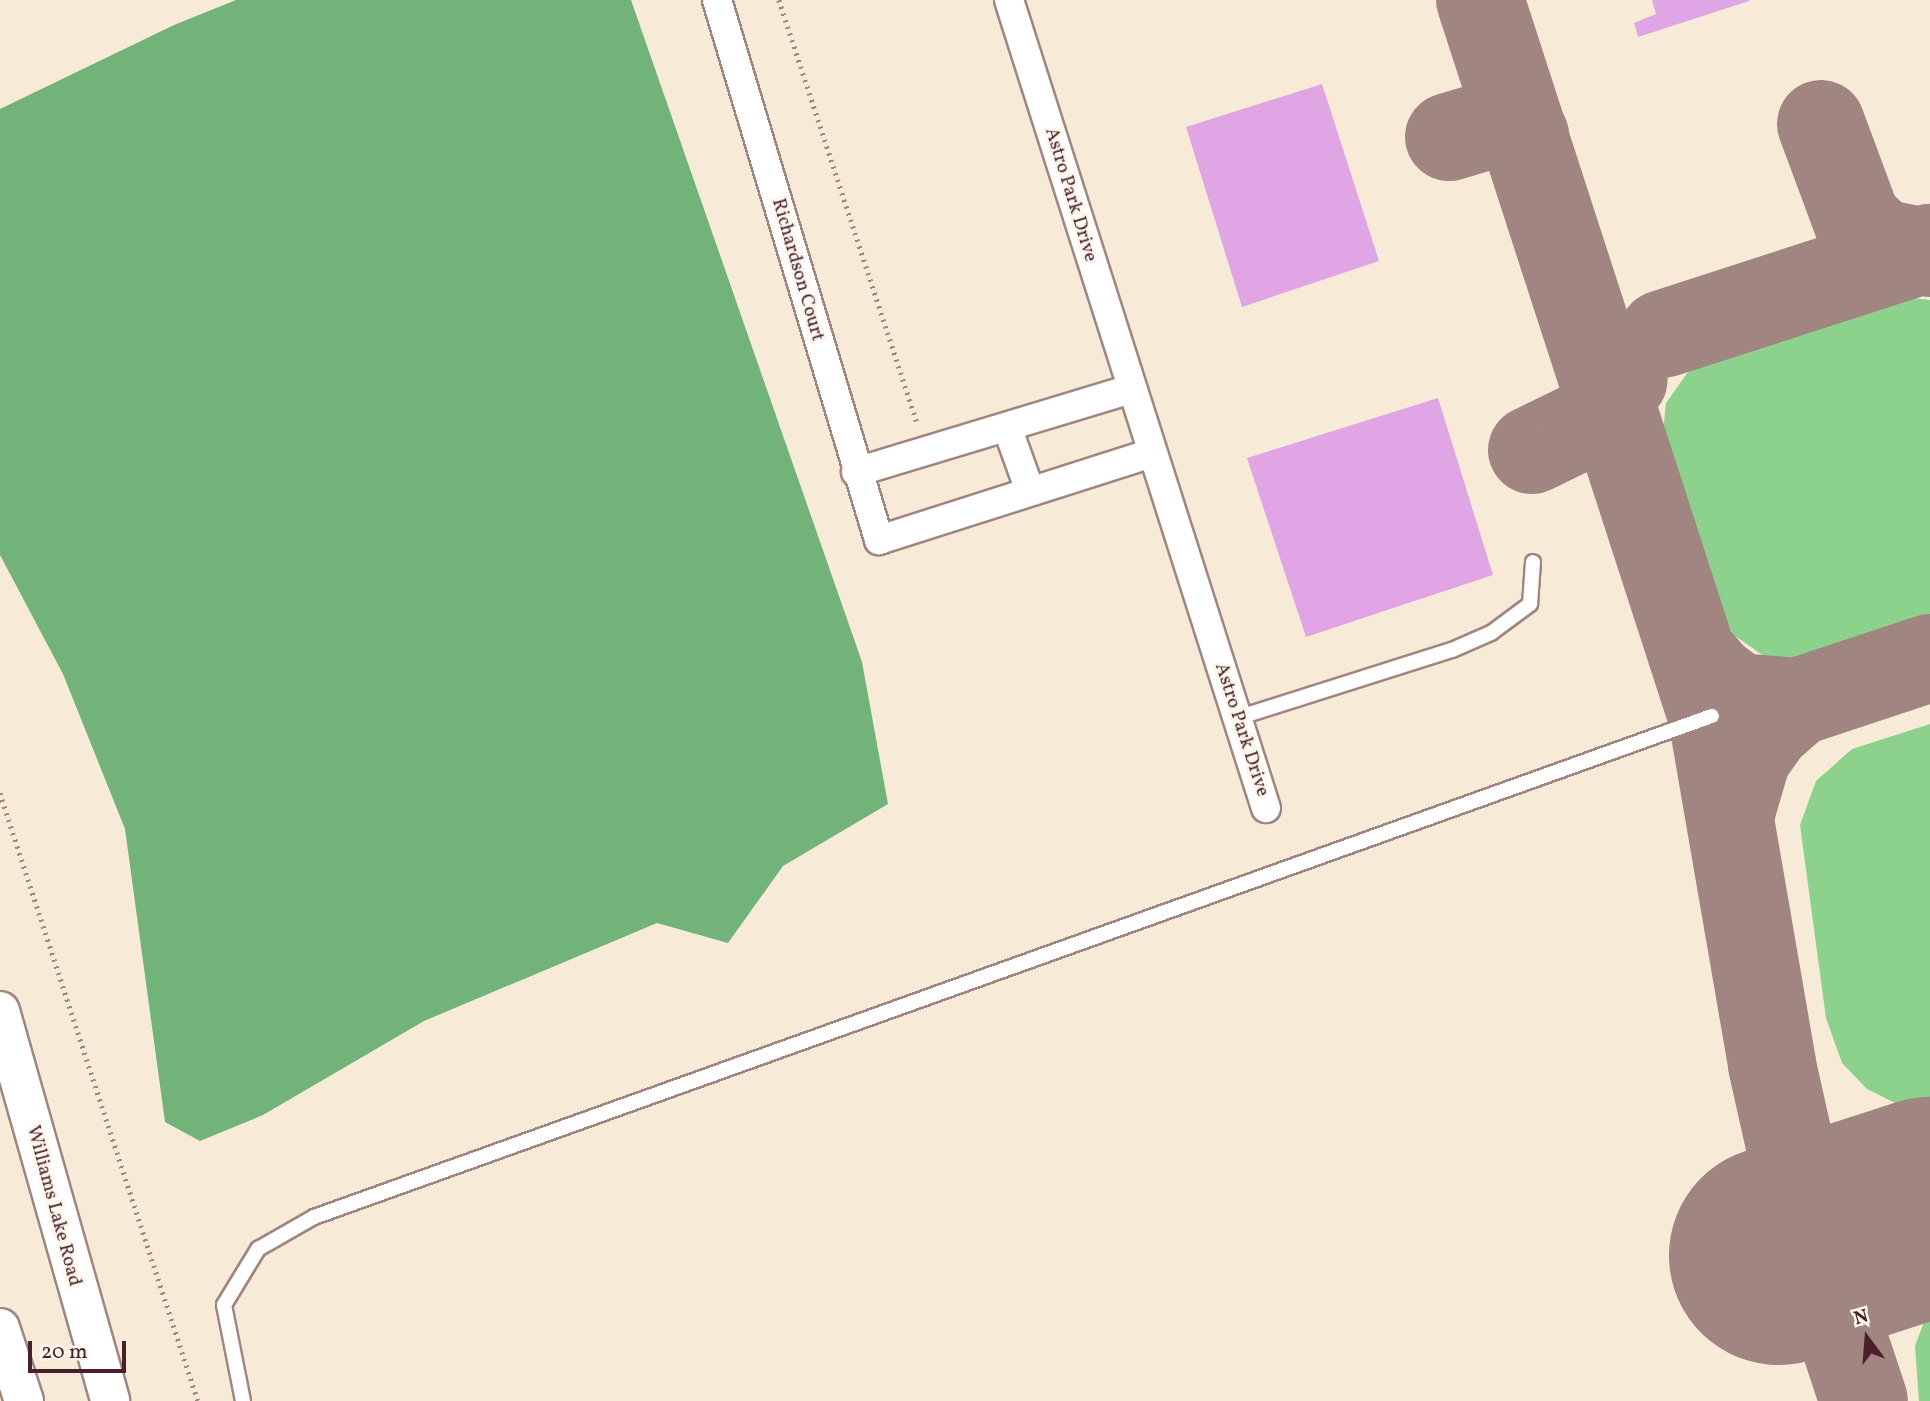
<!DOCTYPE html>
<style>
body{margin:0}
#map{position:relative;width:1930px;height:1401px;overflow:hidden;background:#f7ebd7;font-family:Vollkorn,serif}
div>[style]{position:absolute}
.green>*{inset:0;background:#8cd18c}
.forest>*{inset:0;background:#71b378}
.taxiway>*{height:88px;margin:-44px;padding:0 44px;transform-origin:44px;border-radius:44px;background:#a08581}
.runway>*{height:219px;margin:-109.5px;padding:0 109.5px;transform-origin:109.5px;border-radius:109.5px;background:#a08581}
.building>*{inset:0;background:#dfa5e4}
.path>*{height:4.5px;margin-top:-2.25px;transform-origin:0;background:repeating-linear-gradient(90deg,#a08581 0 2px,transparent 0 7px)}
.roads{filter:drop-shadow(2px 0 #a08581) drop-shadow(-2px 0 #a08581) drop-shadow(0 2px #a08581) drop-shadow(0 -2px #a08581)}
.service>*{height:14px;margin:-7px;padding:0 7px;transform-origin:7px;border-radius:7px;background:#fff}
.minor>*{height:28px;margin:-14px;padding:0 14px;transform-origin:14px;border-radius:14px;background:#fff}
.secondary>*{height:38px;margin:-19px;padding:0 19px;transform-origin:19px;border-radius:19px;background:#fff}
span{translate:-50% -50%;white-space:nowrap;text-align:center;line-height:1.15;-webkit-text-stroke:6px #fbf7ec;paint-order:stroke}
.street-label{font-size:19px;color:#4a1f2b}
.north{position:absolute;left:1832px;top:1303px;width:70px;height:70px;-webkit-text-stroke:5px #fbf7ec;paint-order:stroke;rotate:344deg;font-size:19px;font-weight:700;line-height:28px;text-align:center;color:#4a1f2b}
.north::after{content:'';display:block;margin:auto;width:24px;height:32px;background:#4a1f2b;clip-path:polygon(50% 0,100% 100%,50% 72%,0 100%)}
.scale{position:absolute;left:28px;top:1341px;width:98px;height:32px;box-sizing:border-box;border:4px solid #4a1f2b;border-top:0;padding-left:9px;font-size:21px;line-height:24px;white-space:nowrap;color:#4a1f2b;-webkit-text-stroke:5px #fbf7ec;paint-order:stroke}
</style>
<div id="map">
<div class="green">
<i style="clip-path:polygon(1904px 297px,1930px 300px,1930px 620px,1796px 662px,1768px 659px,1734px 635px,1719px 611px,1663px 432px,1666px 403px,1688px 372px,1710px 358px)"></i>
<i style="clip-path:polygon(1930px 724px,1930px 1116px,1917px 1114px,1867px 1089px,1842px 1063px,1826px 1018px,1800px 825px,1816px 781px,1852px 749px)"></i>
<i style="clip-path:polygon(1930px 1306px,1930px 1401px,1919px 1401px,1915px 1346px)"></i>
</div>
<div class="forest">
<i style="clip-path:polygon(236px 0,631px 0,862px 662px,888px 804px,783px 866px,728px 943px,657px 923px,424px 1021px,263px 1115px,200px 1141px,165px 1122px,125px 829px,63px 674px,0 555px,0 109px,174px 25px)"></i>
</div>
<div class="taxiway">
<i style="left:1480px;top:0;width:753px;rotate:72.05deg"></i>
<i style="left:1712px;top:716px;width:354px;rotate:80.2deg"></i>
<i style="left:1772px;top:1065px;width:183px;rotate:77.4deg"></i>
<i style="left:1812px;top:1244px;width:165px;rotate:71.7deg"></i>
<i style="left:1821px;top:124px;width:103px;rotate:69.6deg"></i>
<i style="left:1857px;top:221px;width:33px;rotate:43deg"></i>
<i style="left:1881px;top:243px;width:50px;rotate:11.5deg"></i>
<i style="left:1449px;top:137px;width:49px;rotate:-16.6deg"></i>
<i style="left:1496px;top:123px;width:32px;rotate:24deg"></i>
<i style="left:1663px;top:334px;width:281px;rotate:-17.9deg"></i>
<i style="left:1532px;top:450px;width:61px;rotate:-26.1deg"></i>
<i style="left:1587px;top:423px;width:57px;rotate:-49.9deg"></i>
<i style="left:1692px;top:653px;width:33px;rotate:50deg"></i>
<i style="left:1713px;top:678px;width:31px;rotate:37deg"></i>
<i style="left:1738px;top:697px;width:59px;rotate:4.8deg"></i>
<i style="left:1797px;top:702px;width:38px;rotate:139deg"></i>
<i style="left:1768px;top:727px;width:37px;rotate:125deg"></i>
<i style="left:1747px;top:757px;width:57px;rotate:106.2deg"></i>
<i style="left:1797px;top:702px;width:140px;rotate:-18.3deg"></i>
</div>
<div class="runway">
<i style="left:1778px;top:1255px;width:160px;rotate:-17.9deg"></i>
</div>
<div class="building">
<i style="clip-path:polygon(1652px 0,1749px 0,1749px 1px,1638px 37px,1634px 23px,1656px 14px)"></i>
<i style="clip-path:polygon(1322px 84px,1379px 261px,1242px 307px,1186px 127px)"></i>
<i style="clip-path:polygon(1438px 398px,1493px 575px,1306px 637px,1247px 458px)"></i>
</div>
<div class="path">
<i style="left:779px;top:0;width:443px;rotate:71.9deg"></i>
<i style="left:0;top:793px;width:639px;rotate:71.96deg"></i>
</div>
<div class="roads">
<div class="service">
<i style="left:1237px;top:718px;width:225px;rotate:-17.6deg"></i>
<i style="left:1452px;top:650px;width:43px;rotate:-23.6deg"></i>
<i style="left:1491px;top:633px;width:49px;rotate:-36.6deg"></i>
<i style="left:1530px;top:604px;width:42px;rotate:-85.9deg"></i>
<i style="left:243px;top:1401px;width:98px;rotate:-101.2deg"></i>
<i style="left:224px;top:1305px;width:66px;rotate:-58.7deg"></i>
<i style="left:258px;top:1249px;width:64px;rotate:-29.7deg"></i>
<i style="left:314px;top:1217px;width:1485px;rotate:-19.72deg"></i>
</div>
<div class="minor">
<i style="left:717px;top:0;width:564px;rotate:73.3deg"></i>
<i style="left:879px;top:540px;width:286px;rotate:-17.7deg"></i>
<i style="left:1009px;top:0;width:848px;rotate:72.36deg"></i>
<i style="left:1007px;top:427px;width:68px;rotate:70.2deg"></i>
<i style="left:856px;top:472px;width:287px;rotate:-16.8deg"></i>
</div>
<div class="secondary">
<i style="left:0;top:1011px;width:405px;rotate:74.2deg"></i>
<i style="left:0;top:1328px;width:77px;rotate:71.8deg"></i>
</div>
</div>
<div class="street-label">
<span style="left:1070px;top:195px;rotate:73deg">Astro Park Drive</span>
<span style="left:797px;top:270px;rotate:74deg">Richardson Court</span>
<span style="left:1241px;top:730px;rotate:72deg">Astro Park Drive</span>
<span style="left:53px;top:1206px;rotate:75deg">Williams Lake Road</span>
</div>
<div class="north">N</div>
<div class="scale">20 m</div>
</div>
